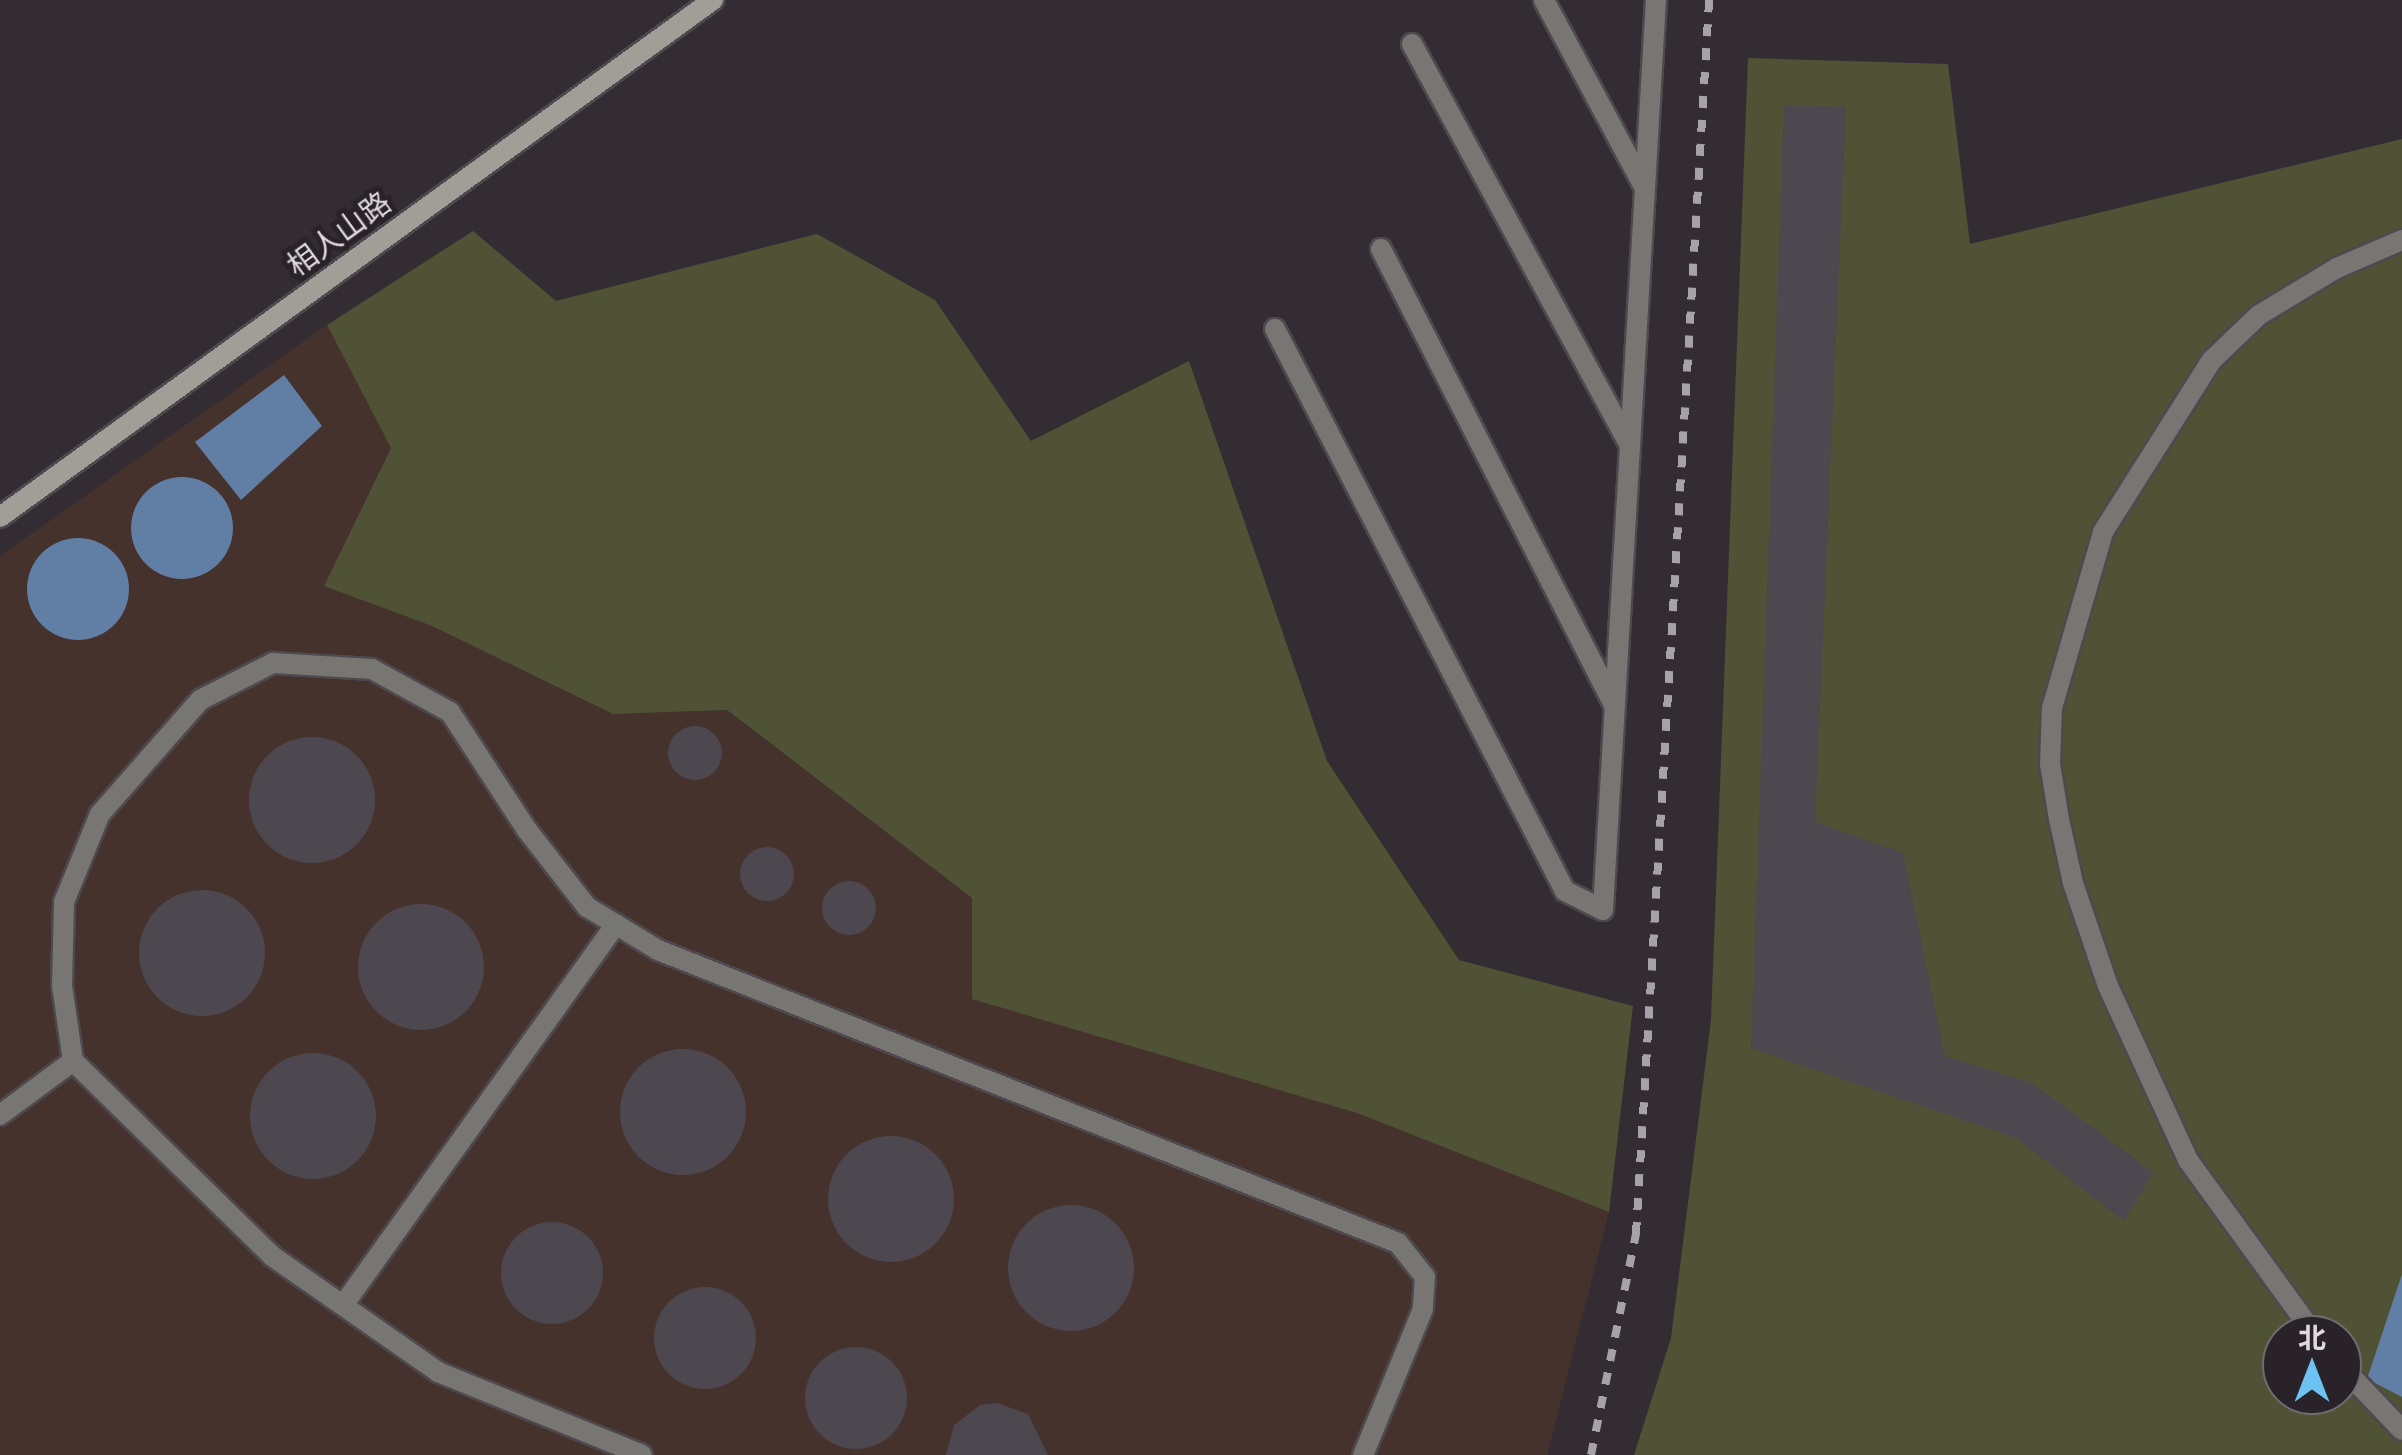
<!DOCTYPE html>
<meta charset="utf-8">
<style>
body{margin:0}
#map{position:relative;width:2402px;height:1455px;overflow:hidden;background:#332d33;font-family:"Exo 2","Noto Sans SC",sans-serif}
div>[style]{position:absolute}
.industrial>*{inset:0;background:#45322c}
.green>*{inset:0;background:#505235}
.water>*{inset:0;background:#617ea4}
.round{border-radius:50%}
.building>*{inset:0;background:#4d474f}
.roads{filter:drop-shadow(2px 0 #4e494e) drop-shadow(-2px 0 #4e494e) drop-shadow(0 2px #4e494e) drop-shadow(0 -2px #4e494e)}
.lane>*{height:20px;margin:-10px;padding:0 10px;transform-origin:10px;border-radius:10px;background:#787672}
.street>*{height:20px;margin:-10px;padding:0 10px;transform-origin:10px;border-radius:10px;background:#787672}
.secondary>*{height:20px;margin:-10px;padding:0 10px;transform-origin:10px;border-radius:10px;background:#a19e97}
.rail>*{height:8px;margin-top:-4px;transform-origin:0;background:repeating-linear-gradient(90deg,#a7a2a7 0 12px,transparent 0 24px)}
span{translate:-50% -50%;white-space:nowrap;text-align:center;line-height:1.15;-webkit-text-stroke:10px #292329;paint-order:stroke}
.street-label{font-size:30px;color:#dedade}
.north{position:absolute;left:2262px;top:1315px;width:100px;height:100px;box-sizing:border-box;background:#292329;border:2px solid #716c71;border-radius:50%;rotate:0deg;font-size:28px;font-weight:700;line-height:40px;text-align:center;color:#dedade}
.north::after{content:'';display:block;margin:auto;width:35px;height:45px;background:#6cc3f2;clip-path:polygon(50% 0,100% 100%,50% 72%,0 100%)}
</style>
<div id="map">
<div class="industrial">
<i style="clip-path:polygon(327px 325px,391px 448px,324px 586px,432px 626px,613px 714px,726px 710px,972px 898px,1357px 1113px,1609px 1212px,1547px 1455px,0 1455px,0 556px)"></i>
</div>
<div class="green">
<i style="clip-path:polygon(evenodd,1748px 58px,1948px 64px,1970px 244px,2402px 139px,2402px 1455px,1634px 1455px,1671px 1338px,1711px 1020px,1748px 58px,2282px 1335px,2342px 1335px,2342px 1395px,2282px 1395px,2282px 1335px)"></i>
<i style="clip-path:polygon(473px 231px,556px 301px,817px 234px,935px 300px,1031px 441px,1189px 361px,1327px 761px,1459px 960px,1633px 1006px,1609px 1212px,1357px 1113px,972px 999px,972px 898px,727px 710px,613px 714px,432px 626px,324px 586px,391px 448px,327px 325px)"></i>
</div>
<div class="water">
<i style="clip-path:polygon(284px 375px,322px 426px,241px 500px,195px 442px)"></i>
<i class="round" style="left:131px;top:477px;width:102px;height:102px"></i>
<i class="round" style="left:27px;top:538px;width:102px;height:102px"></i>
<i style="clip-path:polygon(2402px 1274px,2402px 1397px,2367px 1379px)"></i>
</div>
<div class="building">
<i style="clip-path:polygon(1784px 105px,1846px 107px,1815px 822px,1903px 853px,1945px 1056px,2032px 1083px,2153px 1172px,2124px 1221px,2016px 1138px,1751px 1048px)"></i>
<i class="round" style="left:668px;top:726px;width:54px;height:54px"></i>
<i class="round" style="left:249px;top:737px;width:126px;height:126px"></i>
<i class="round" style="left:740px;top:847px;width:54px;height:54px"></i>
<i class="round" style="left:822px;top:881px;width:54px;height:54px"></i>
<i class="round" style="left:139px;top:890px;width:126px;height:126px"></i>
<i class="round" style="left:358px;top:904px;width:126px;height:126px"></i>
<i class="round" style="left:620px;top:1049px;width:126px;height:126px"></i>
<i class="round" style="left:250px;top:1053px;width:126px;height:126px"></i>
<i class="round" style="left:828px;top:1136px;width:126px;height:126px"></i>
<i class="round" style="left:1008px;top:1205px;width:126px;height:126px"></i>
<i class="round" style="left:501px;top:1222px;width:102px;height:102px"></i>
<i class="round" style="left:654px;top:1287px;width:102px;height:102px"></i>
<i class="round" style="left:805px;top:1347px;width:102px;height:102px"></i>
<i style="clip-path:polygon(997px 1403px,1028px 1414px,1048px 1455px,946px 1455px,954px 1425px,980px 1405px)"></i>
</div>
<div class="roads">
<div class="lane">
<i style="left:73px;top:1061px;width:279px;rotate:44.4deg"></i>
<i style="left:272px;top:1256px;width:203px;rotate:34.9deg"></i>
<i style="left:438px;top:1372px;width:220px;rotate:22.1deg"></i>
<i style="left:0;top:1115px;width:91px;rotate:-36.5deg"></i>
<i style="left:73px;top:1061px;width:76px;rotate:-98.3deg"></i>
<i style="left:62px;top:986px;width:84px;rotate:-88.6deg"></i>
<i style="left:64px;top:902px;width:95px;rotate:-67.8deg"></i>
<i style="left:100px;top:814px;width:152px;rotate:-48.7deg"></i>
<i style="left:200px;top:700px;width:82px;rotate:-26.9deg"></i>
<i style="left:273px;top:663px;width:99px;rotate:3.5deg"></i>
<i style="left:372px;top:669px;width:89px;rotate:28.9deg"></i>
<i style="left:450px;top:712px;width:141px;rotate:56.9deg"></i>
<i style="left:527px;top:830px;width:98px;rotate:52.1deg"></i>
<i style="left:587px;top:907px;width:83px;rotate:31.2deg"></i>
<i style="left:658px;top:950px;width:796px;rotate:21.6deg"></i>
<i style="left:1398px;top:1243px;width:43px;rotate:51.5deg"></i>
<i style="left:1425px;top:1277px;width:32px;rotate:94deg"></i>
<i style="left:1423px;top:1309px;width:158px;rotate:112.3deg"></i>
<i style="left:344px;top:1304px;width:467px;rotate:-54.4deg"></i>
<i style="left:2315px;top:1335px;width:216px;rotate:-126deg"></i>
<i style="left:2188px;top:1160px;width:192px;rotate:-114.7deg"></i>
<i style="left:2108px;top:986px;width:109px;rotate:-108.8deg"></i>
<i style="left:2073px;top:883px;width:66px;rotate:-102.3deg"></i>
<i style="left:2059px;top:819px;width:56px;rotate:-99.3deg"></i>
<i style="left:2050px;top:764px;width:56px;rotate:-88deg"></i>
<i style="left:2052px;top:708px;width:183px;rotate:-73.8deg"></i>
<i style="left:2103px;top:532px;width:202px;rotate:-57.7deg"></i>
<i style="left:2211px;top:361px;width:66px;rotate:-43.8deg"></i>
<i style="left:2259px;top:315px;width:91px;rotate:-31.1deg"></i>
<i style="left:2337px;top:268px;width:71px;rotate:-23.3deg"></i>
<i style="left:2342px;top:1367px;width:87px;rotate:46.4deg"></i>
</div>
<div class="street">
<i style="left:1544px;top:0;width:213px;rotate:61.8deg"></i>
<i style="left:1412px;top:44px;width:456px;rotate:61.5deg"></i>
<i style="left:1381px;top:249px;width:512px;rotate:62.93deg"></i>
<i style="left:1275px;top:329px;width:632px;rotate:62.71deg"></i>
<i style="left:1565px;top:891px;width:42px;rotate:26.6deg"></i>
<i style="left:1603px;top:910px;width:912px;rotate:-86.67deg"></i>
</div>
<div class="secondary">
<i style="left:0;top:517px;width:881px;rotate:-35.95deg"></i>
</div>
</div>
<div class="rail">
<i style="left:1591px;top:1455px;width:226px;rotate:-78.5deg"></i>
<i style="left:1636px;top:1234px;width:1236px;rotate:-86.61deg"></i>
</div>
<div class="street-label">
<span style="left:338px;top:233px;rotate:-36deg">相人山路</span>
</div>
<div class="north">北</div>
</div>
